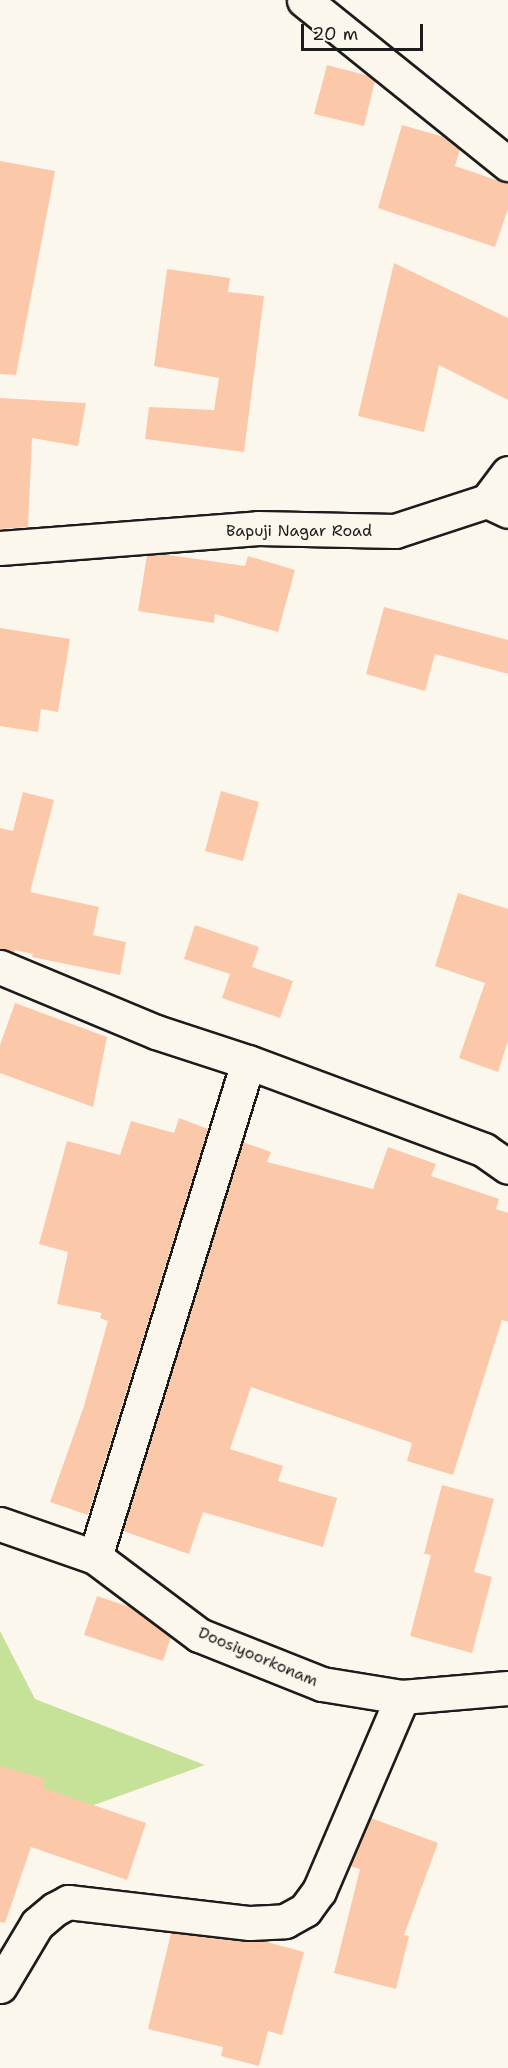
<!DOCTYPE html>
<style>
body{margin:0}
#map{position:relative;width:508px;height:2068px;overflow:hidden;background:#fbf7ec;font-family:"Shantell Sans",sans-serif}
div>[style]{position:absolute}
.green>*{inset:0;background:#c6e299}
.building>*{inset:0;background:#fbc9aa}
.roads{filter:drop-shadow(2px 0 #1c1c1c) drop-shadow(-2px 0 #1c1c1c) drop-shadow(0 2px #1c1c1c) drop-shadow(0 -2px #1c1c1c)}
.minor>*{height:33px;margin:-16.5px;padding:0 16.5px;transform-origin:16.5px;border-radius:16.5px;background:#fbf7ec}
.tertiary>*{height:33px;margin:-16.5px;padding:0 16.5px;transform-origin:16.5px;border-radius:16.5px;background:#fbf7ec}
span{translate:-50% -50%;white-space:nowrap;text-align:center;line-height:1.15;-webkit-text-stroke:5px #fbf7ec;paint-order:stroke}
.street-label{font-size:16px;color:#1c1c1c}
.scale{position:absolute;left:301px;top:24px;width:122px;height:27px;box-sizing:border-box;border:3px solid #1c1c1c;border-top:0;padding-left:8px;font-size:18px;line-height:21px;white-space:nowrap;color:#1c1c1c;-webkit-text-stroke:4px #fbf7ec;paint-order:stroke}
</style>
<div id="map">
<div class="green">
<i style="clip-path:polygon(0 1631px,35px 1699px,205px 1765px,0 1839px)"></i>
</div>
<div class="building">
<i style="clip-path:polygon(327px 65px,369px 76px,375px 81px,364px 126px,314px 114px)"></i>
<i style="clip-path:polygon(402px 125px,444px 137px,460px 149px,455px 166px,508px 184px,508px 209px,495px 247px,378px 208px)"></i>
<i style="clip-path:polygon(0 161px,55px 171px,16px 375px,0 374px)"></i>
<i style="clip-path:polygon(394px 263px,508px 318px,508px 400px,439px 365px,424px 432px,358px 416px)"></i>
<i style="clip-path:polygon(167px 269px,230px 278px,228px 292px,264px 296px,244px 452px,145px 439px,149px 407px,214px 410px,219px 378px,154px 366px)"></i>
<i style="clip-path:polygon(0 398px,86px 403px,78px 446px,32px 438px,28px 527px,0 529px)"></i>
<i style="clip-path:polygon(162px 554px,245px 566px,248px 556px,295px 570px,278px 632px,215px 614px,214px 623px,138px 611px,147px 555px)"></i>
<i style="clip-path:polygon(384px 607px,508px 640px,508px 674px,435px 654px,425px 691px,366px 674px)"></i>
<i style="clip-path:polygon(0 628px,70px 639px,58px 712px,41px 709px,38px 732px,0 726px)"></i>
<i style="clip-path:polygon(221px 791px,259px 802px,243px 861px,205px 851px)"></i>
<i style="clip-path:polygon(23px 792px,54px 800px,30px 892px,99px 907px,93px 935px,126px 942px,120px 975px,32px 957px,33px 954px,15px 950px,14px 953px,0 949px,0 828px,13px 831px)"></i>
<i style="clip-path:polygon(458px 893px,508px 909px,508px 1041px,498px 1072px,459px 1058px,485px 983px,435px 966px)"></i>
<i style="clip-path:polygon(195px 925px,259px 947px,252px 967px,293px 981px,280px 1018px,222px 998px,230px 974px,184px 959px)"></i>
<i style="clip-path:polygon(15px 1003px,107px 1037px,93px 1107px,0 1073px,0 1045px)"></i>
<i style="clip-path:polygon(179px 1118px,208px 1129px,88px 1515px,50px 1502px,84px 1406px,108px 1321px,100px 1318px,102px 1313px,57px 1304px,68px 1252px,39px 1244px,67px 1141px,120px 1155px,131px 1121px,174px 1133px)"></i>
<i style="clip-path:polygon(243px 1142px,271px 1152px,267px 1162px,373px 1189px,388px 1147px,436px 1164px,431px 1176px,499px 1199px,496px 1209px,508px 1213px,508px 1322px,502px 1320px,453px 1475px,407px 1461px,412px 1443px,251px 1387px,230px 1449px,283px 1466px,278px 1481px,337px 1498px,323px 1547px,203px 1512px,189px 1554px,123px 1531px)"></i>
<i style="clip-path:polygon(442px 1485px,494px 1499px,474px 1572px,492px 1577px,472px 1653px,410px 1636px,431px 1555px,424px 1554px)"></i>
<i style="clip-path:polygon(97px 1596px,130px 1607px,171px 1637px,163px 1661px,84px 1635px)"></i>
<i style="clip-path:polygon(0 1766px,45px 1779px,43px 1788px,146px 1823px,127px 1880px,31px 1847px,5px 1923px,0 1922px)"></i>
<i style="clip-path:polygon(371px 1818px,438px 1843px,404px 1935px,409px 1936px,396px 1989px,334px 1973px,360px 1869px,350px 1866px)"></i>
<i style="clip-path:polygon(171px 1933px,263px 1941px,304px 1952px,282px 2035px,268px 2031px,259px 2066px,221px 2056px,223px 2047px,148px 2029px)"></i>
</div>
<div class="roads">
<div class="minor">
<i style="left:304px;top:0;width:262px;rotate:38.8deg"></i>
<i style="left:487px;top:501px;width:23px;rotate:25deg"></i>
<i style="left:0;top:967px;width:169px;rotate:22.6deg"></i>
<i style="left:156px;top:1032px;width:97px;rotate:18.1deg"></i>
<i style="left:248px;top:1062px;width:252px;rotate:20.4deg"></i>
<i style="left:484px;top:1150px;width:29px;rotate:35deg"></i>
<i style="left:0;top:1524px;width:101px;rotate:19.2deg"></i>
<i style="left:95px;top:1557px;width:130px;rotate:36.9deg"></i>
<i style="left:199px;top:1635px;width:132px;rotate:21.7deg"></i>
<i style="left:322px;top:1684px;width:81px;rotate:9.2deg"></i>
<i style="left:402px;top:1697px;width:106px;rotate:-4.9deg"></i>
<i style="left:95px;top:1557px;width:518px;rotate:-72.82deg"></i>
<i style="left:0;top:1986px;width:72px;rotate:-59.2deg"></i>
<i style="left:37px;top:1924px;width:23px;rotate:-40deg"></i>
<i style="left:55px;top:1909px;width:15px;rotate:-28deg"></i>
<i style="left:68px;top:1902px;width:183px;rotate:6.6deg"></i>
<i style="left:250px;top:1923px;width:35px;rotate:-3deg"></i>
<i style="left:285px;top:1921px;width:23px;rotate:-29deg"></i>
<i style="left:305px;top:1910px;width:24px;rotate:-54deg"></i>
<i style="left:319px;top:1891px;width:211px;rotate:-66.8deg"></i>
</div>
<div class="tertiary">
<i style="left:0;top:548px;width:259px;rotate:-4.4deg"></i>
<i style="left:258px;top:528px;width:137px;rotate:1.3deg"></i>
<i style="left:395px;top:531px;width:97px;rotate:-18.1deg"></i>
<i style="left:487px;top:501px;width:35px;rotate:-53deg"></i>
</div>
</div>
<div class="street-label">
<span style="left:299px;top:531px">Bapuji Nagar Road</span>
<span style="left:258px;top:1657px;rotate:23deg">Doosiyoorkonam</span>
</div>
<div class="scale">20 m</div>
</div>
